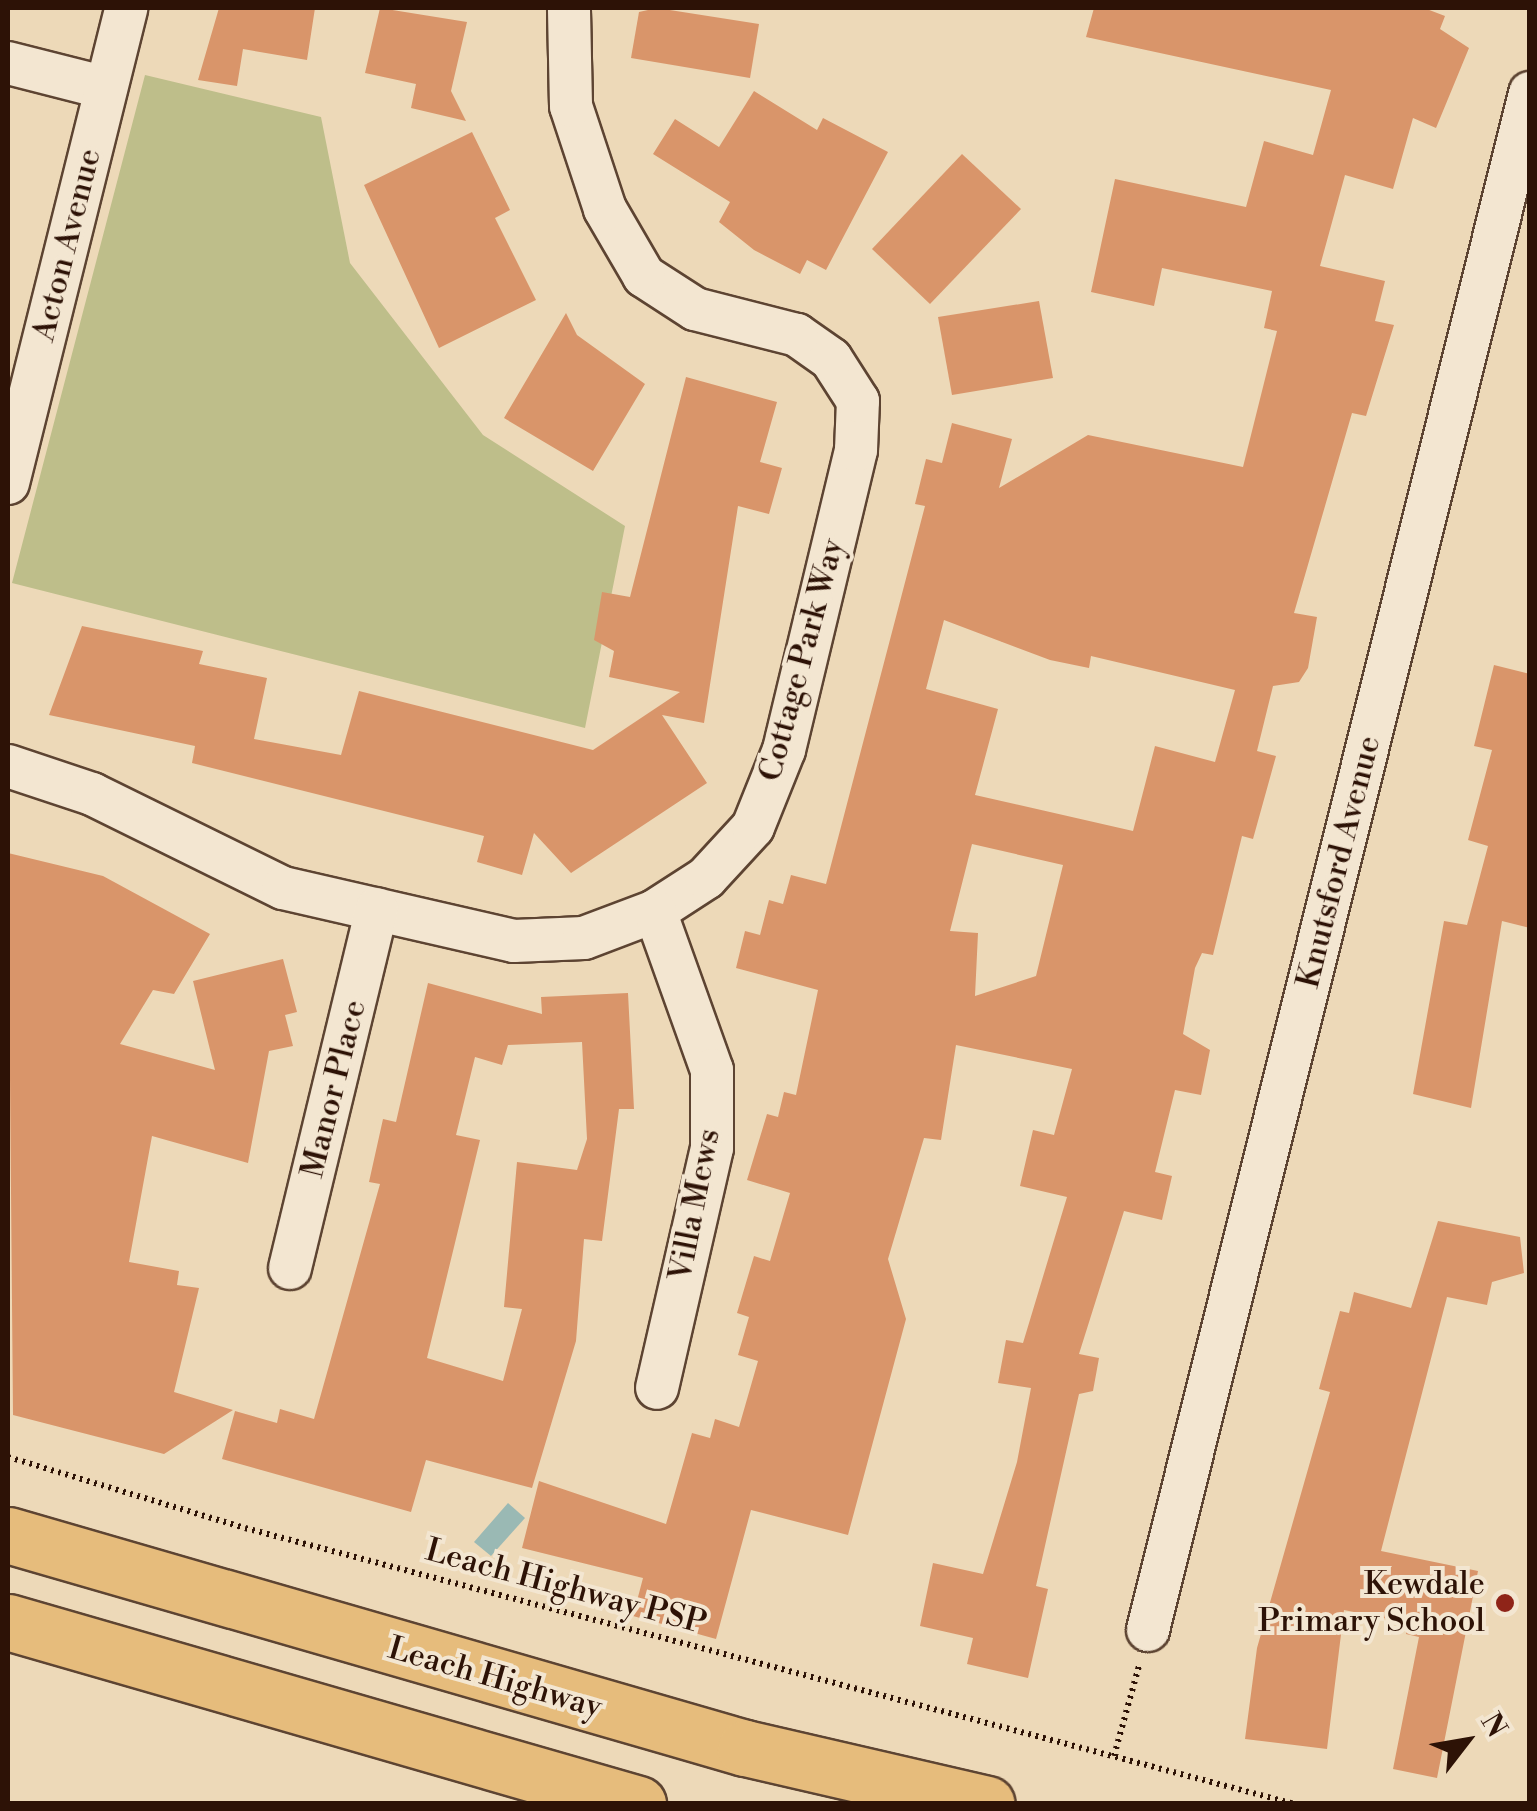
<!DOCTYPE html>
<style>
body{margin:0}
#map{position:relative;width:1537px;height:1811px;overflow:hidden;background:#edd9b8;font-family:"Libre Bodoni",serif}
div>[style]{position:absolute}
.green>*{inset:0;background:#bebe8a}
.water>*{inset:0;background:#9ab9b4}
.building>*{inset:0;background:#d9956a}
.path>*{height:6px;margin-top:-3px;transform-origin:0;background:repeating-linear-gradient(90deg,#2d1206 0 2.5px,transparent 0 7.5px)}
.roads{filter:drop-shadow(2px 0 #5d4432) drop-shadow(-2px 0 #5d4432) drop-shadow(0 2px #5d4432) drop-shadow(0 -2px #5d4432)}
.minor>*{height:42px;margin:-21px;padding:0 21px;transform-origin:21px;border-radius:21px;background:#f3e6d1}
.motorway>*{height:55px;margin:-27.5px;padding:0 27.5px;transform-origin:27.5px;border-radius:27.5px;background:#e6bc7c}
.dots>*{width:28px;height:28px;translate:-50% -50%;box-sizing:border-box;border:5px solid #f3e6d1;border-radius:50%}
span{translate:-50% -50%;white-space:nowrap;text-align:center;line-height:1.15;-webkit-text-stroke:8px #f3e6d1;paint-order:stroke}
.street-label{font-size:32px;color:#2d1206}
.poi-label{font-size:32px;color:#2d1206}
.right{translate:-100% -50%;text-align:right}
.frame{position:absolute;inset:0;border:10px solid #2d1206;pointer-events:none}
.north{position:absolute;left:1417px;top:1691px;width:100px;height:100px;-webkit-text-stroke:8px #f3e6d1;paint-order:stroke;rotate:59deg;font-size:28px;font-weight:700;line-height:40px;text-align:center;color:#2d1206}
.north::after{content:'';display:block;margin:auto;width:35px;height:45px;background:#2d1206;clip-path:polygon(50% 0,100% 100%,50% 72%,0 100%)}
</style>
<div id="map">
<div class="green">
<i style="clip-path:polygon(145px 75px,321px 117px,350px 263px,483px 435px,625px 526px,585px 728px,12px 583px)"></i>
</div>
<div class="water">
<i style="clip-path:polygon(508px 1503px,525px 1518px,491px 1556px,474px 1542px)"></i>
</div>
<div class="building">
<i style="clip-path:polygon(219px 8px,315px 8px,307px 60px,243px 49px,237px 86px,198px 80px)"></i>
<i style="clip-path:polygon(380px 8px,467px 22px,451px 91px,466px 121px,411px 108px,416px 84px,365px 73px)"></i>
<i style="clip-path:polygon(657px 8px,759px 24px,750px 78px,631px 58px,639px 12px)"></i>
<i style="clip-path:polygon(evenodd,1094px 8px,1424px 8px,1445px 16px,1440px 29px,1469px 48px,1436px 128px,1413px 118px,1393px 189px,1345px 175px,1320px 266px,1385px 281px,1375px 321px,1394px 325px,1366px 416px,1352px 413px,1294px 613px,1317px 617px,1308px 668px,1299px 682px,1273px 686px,1257px 751px,1276px 756px,1253px 839px,1242px 836px,1213px 955px,1202px 953px,1195px 968px,1183px 1034px,1210px 1050px,1201px 1095px,1175px 1090px,1155px 1172px,1172px 1176px,1162px 1220px,1124px 1211px,1079px 1354px,1099px 1358px,1093px 1391px,1079px 1394px,1036px 1586px,1048px 1589px,1028px 1678px,967px 1664px,973px 1638px,920px 1626px,933px 1563px,983px 1574px,1017px 1462px,1031px 1388px,998px 1383px,1006px 1340px,1023px 1343px,1067px 1197px,1020px 1186px,1033px 1130px,1054px 1135px,1072px 1069px,956px 1045px,941px 1140px,924px 1138px,888px 1259px,906px 1319px,848px 1535px,751px 1510px,716px 1639px,633px 1616px,643px 1578px,522px 1548px,539px 1481px,666px 1524px,692px 1433px,710px 1438px,715px 1419px,739px 1427px,758px 1361px,738px 1355px,749px 1317px,737px 1313px,754px 1256px,770px 1261px,790px 1193px,747px 1180px,767px 1114px,778px 1117px,784px 1092px,796px 1095px,818px 990px,736px 968px,745px 931px,760px 935px,769px 900px,783px 904px,791px 875px,826px 884px,925px 506px,915px 504px,926px 459px,942px 463px,952px 423px,1012px 439px,999px 488px,1088px 435px,1243px 467px,1277px 331px,1264px 328px,1272px 291px,1162px 268px,1154px 306px,1091px 292px,1115px 179px,1246px 207px,1264px 141px,1313px 155px,1331px 90px,1086px 37px,1094px 8px,944px 620px,1050px 660px,1089px 668px,1091px 656px,1235px 690px,1215px 762px,1155px 746px,1133px 831px,975px 795px,998px 709px,926px 689px,944px 620px,1094px 8px,972px 844px,1063px 865px,1036px 976px,975px 996px,978px 933px,950px 931px,972px 844px)"></i>
<i style="clip-path:polygon(754px 91px,817px 130px,823px 118px,888px 152px,826px 270px,807px 260px,800px 274px,754px 250px,719px 222px,730px 202px,653px 154px,675px 119px,719px 147px)"></i>
<i style="clip-path:polygon(472px 132px,510px 210px,495px 218px,536px 300px,439px 348px,364px 185px)"></i>
<i style="clip-path:polygon(962px 154px,1021px 209px,930px 304px,872px 249px)"></i>
<i style="clip-path:polygon(1039px 301px,1053px 378px,952px 395px,938px 317px)"></i>
<i style="clip-path:polygon(566px 313px,577px 335px,645px 384px,593px 471px,504px 418px)"></i>
<i style="clip-path:polygon(686px 377px,777px 402px,760px 462px,782px 468px,769px 514px,738px 506px,704px 723px,662px 715px,707px 783px,571px 873px,534px 833px,522px 875px,477px 862px,484px 836px,192px 763px,195px 746px,49px 715px,82px 626px,203px 651px,199px 664px,267px 678px,254px 739px,341px 755px,359px 691px,593px 750px,680px 692px,609px 677px,614px 651px,594px 640px,602px 592px,630px 597px)"></i>
<i style="clip-path:polygon(1494px 665px,1530px 674px,1530px 928px,1502px 921px,1471px 1108px,1413px 1094px,1444px 921px,1467px 925px,1488px 846px,1468px 840px,1492px 750px,1474px 746px)"></i>
<i style="clip-path:polygon(8px 853px,103px 876px,210px 934px,174px 994px,153px 990px,120px 1044px,215px 1070px,193px 981px,283px 959px,297px 1012px,285px 1015px,293px 1046px,269px 1051px,248px 1163px,152px 1136px,129px 1262px,179px 1271px,177px 1285px,199px 1288px,174px 1392px,233px 1410px,164px 1454px,13px 1415px)"></i>
<i style="clip-path:polygon(evenodd,428px 983px,542px 1014px,541px 997px,628px 993px,634px 1109px,619px 1109px,602px 1241px,584px 1239px,576px 1341px,532px 1488px,426px 1460px,411px 1512px,222px 1459px,235px 1411px,277px 1423px,280px 1409px,314px 1419px,380px 1184px,369px 1182px,383px 1119px,396px 1122px,428px 983px,582px 1042px,587px 1139px,577px 1170px,517px 1162px,504px 1307px,522px 1309px,503px 1381px,427px 1358px,480px 1140px,456px 1135px,475px 1057px,502px 1065px,508px 1045px,582px 1042px)"></i>
<i style="clip-path:polygon(1438px 1221px,1520px 1237px,1524px 1273px,1492px 1282px,1487px 1305px,1447px 1297px,1381px 1551px,1478px 1571px,1437px 1778px,1393px 1769px,1419px 1637px,1406px 1634px,1408px 1623px,1344px 1610px,1327px 1749px,1245px 1739px,1257px 1648px,1330px 1392px,1319px 1389px,1340px 1311px,1349px 1313px,1354px 1292px,1411px 1308px)"></i>
</div>
<div class="path">
<i style="left:8px;top:1457px;width:247px;rotate:16.7deg"></i>
<i style="left:245px;top:1528px;width:1086px;rotate:14.73deg"></i>
<i style="left:1114px;top:1756px;width:93px;rotate:-74.5deg"></i>
</div>
<div class="roads">
<div class="minor">
<i style="left:8px;top:63px;width:101px;rotate:14.3deg"></i>
<i style="left:8px;top:483px;width:489px;rotate:-76deg"></i>
<i style="left:8px;top:766px;width:89px;rotate:18.4deg"></i>
<i style="left:92px;top:794px;width:213px;rotate:26.2deg"></i>
<i style="left:283px;top:888px;width:237px;rotate:12.9deg"></i>
<i style="left:514px;top:941px;width:70px;rotate:-2.5deg"></i>
<i style="left:584px;top:938px;width:76px;rotate:-20.8deg"></i>
<i style="left:655px;top:911px;width:61px;rotate:-32.9deg"></i>
<i style="left:706px;top:878px;width:69px;rotate:-47.3deg"></i>
<i style="left:753px;top:827px;width:83px;rotate:-68.1deg"></i>
<i style="left:784px;top:750px;width:309px;rotate:-76.5deg"></i>
<i style="left:856px;top:450px;width:49px;rotate:-87.7deg"></i>
<i style="left:858px;top:401px;width:50px;rotate:-122.7deg"></i>
<i style="left:831px;top:359px;width:42px;rotate:-144.8deg"></i>
<i style="left:797px;top:335px;width:105px;rotate:-165.7deg"></i>
<i style="left:695px;top:309px;width:61px;rotate:-147.1deg"></i>
<i style="left:644px;top:276px;width:78px;rotate:-120.2deg"></i>
<i style="left:605px;top:209px;width:108px;rotate:-108.3deg"></i>
<i style="left:571px;top:106px;width:98px;rotate:-91.2deg"></i>
<i style="left:655px;top:911px;width:169px;rotate:70.3deg"></i>
<i style="left:712px;top:1070px;width:78px;rotate:90deg"></i>
<i style="left:712px;top:1148px;width:246px;rotate:102.9deg"></i>
<i style="left:290px;top:1268px;width:369px;rotate:-76.4deg"></i>
<i style="left:1148px;top:1630px;width:1584px;rotate:-76.04deg"></i>
</div>
<div class="motorway">
<i style="left:8px;top:1535px;width:767px;rotate:16.12deg"></i>
<i style="left:745px;top:1748px;width:248px;rotate:13deg"></i>
<i style="left:8px;top:1622px;width:656px;rotate:16.11deg"></i>
</div>
</div>
<div class="dots">
<i style="left:1505px;top:1603px;background:#8f2418"></i>
</div>
<div class="street-label">
<span style="left:67px;top:245px;rotate:-76deg">Acton Avenue</span>
<span style="left:802px;top:660px;rotate:-75deg">Cottage Park Way</span>
<span style="left:1339px;top:862px;rotate:-76deg">Knutsford Avenue</span>
<span style="left:334px;top:1089px;rotate:-76deg">Manor Place</span>
<span style="left:695px;top:1205px;rotate:-79deg">Villa Mews</span>
<span style="left:566px;top:1587px;rotate:15deg">Leach Highway PSP</span>
<span style="left:495px;top:1678px;rotate:16deg">Leach Highway</span>
</div>
<div class="poi-label">
<span class="right" style="left:1485px;top:1603px">Kewdale<br>Primary School</span>
</div>
<div class="frame"></div>
<div class="north">N</div>
</div>
